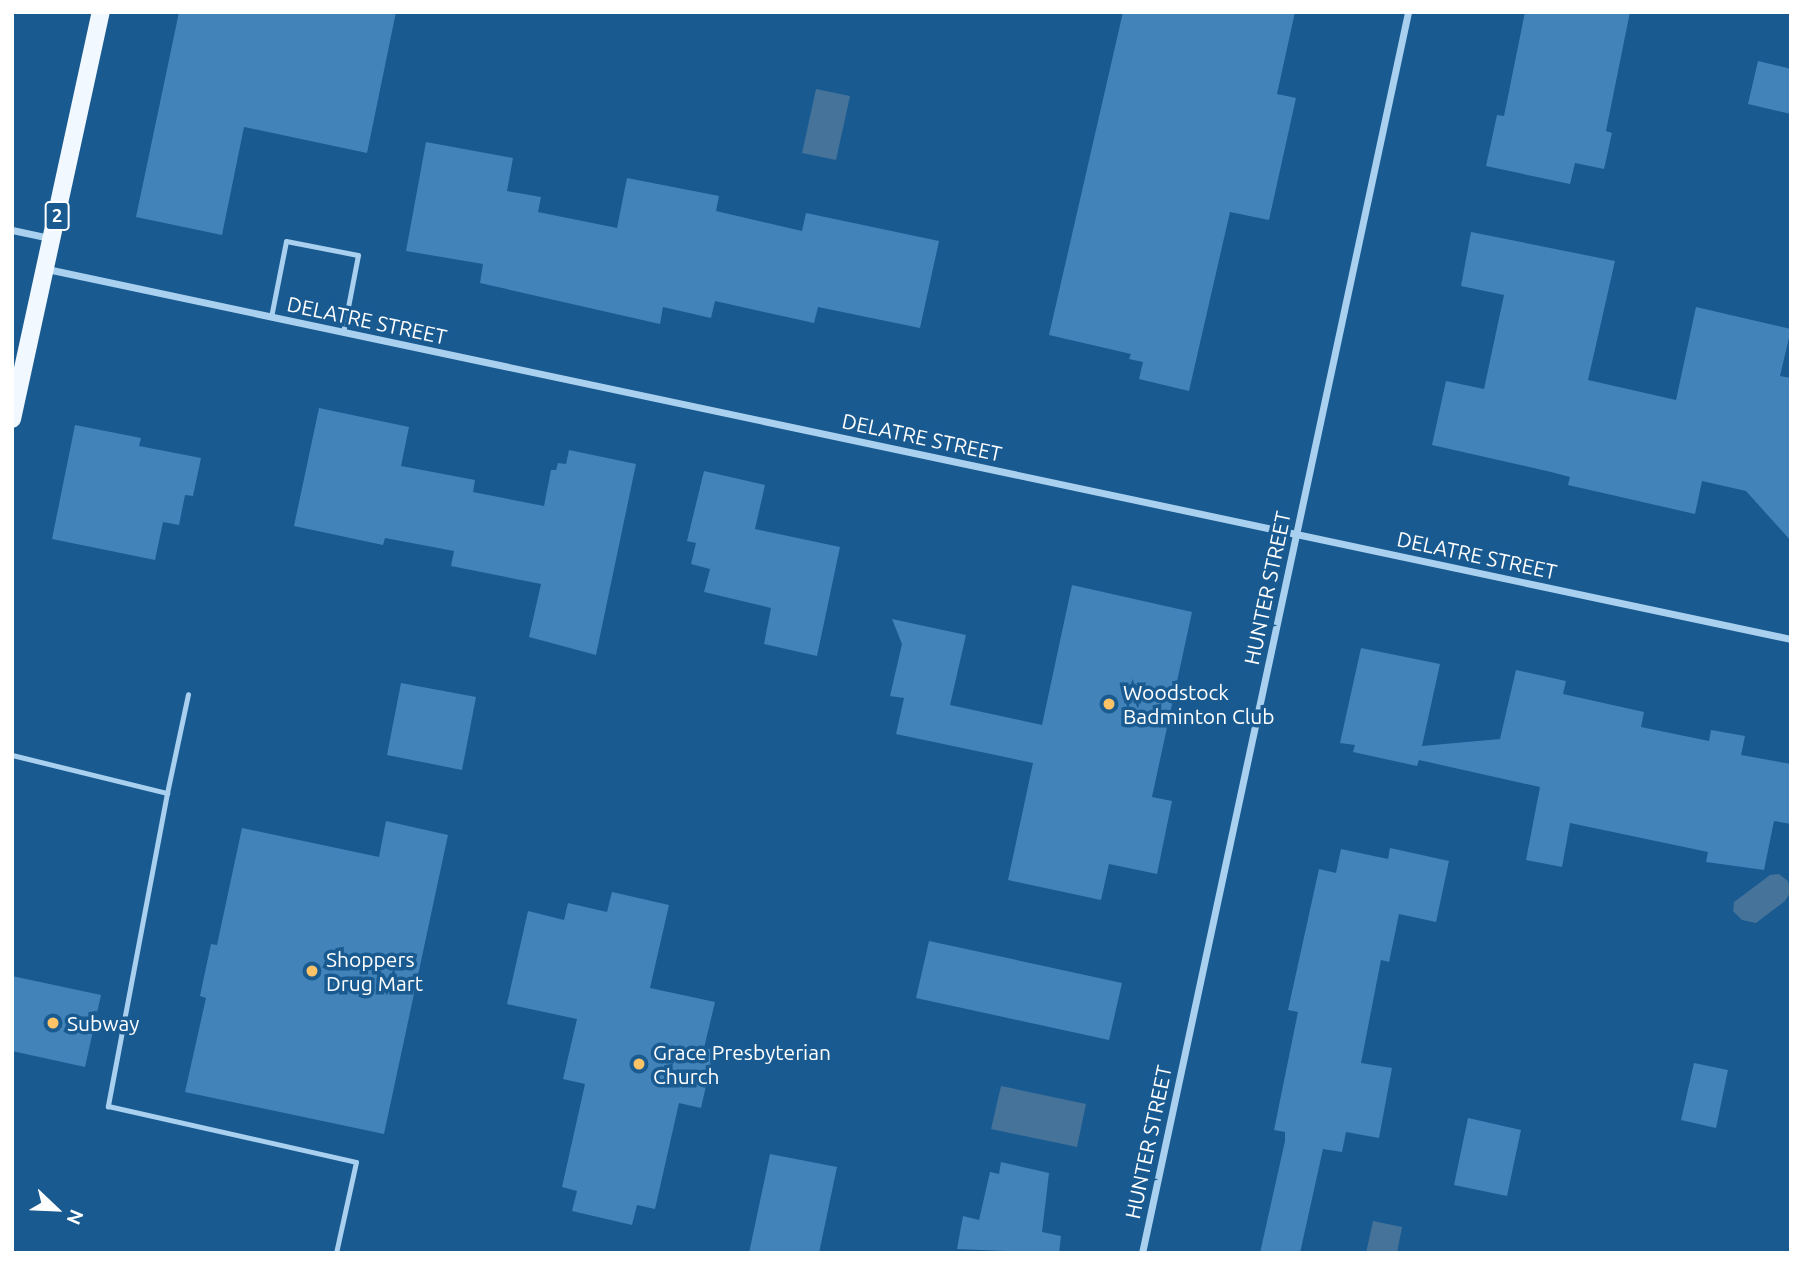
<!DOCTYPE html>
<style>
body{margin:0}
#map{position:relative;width:1803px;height:1265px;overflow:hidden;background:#195a91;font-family:Ubuntu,sans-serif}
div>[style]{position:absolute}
.water>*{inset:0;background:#45739a}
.building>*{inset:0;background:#4284b9}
.lane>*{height:5px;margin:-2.5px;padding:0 2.5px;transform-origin:2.5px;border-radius:2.5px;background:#a9d0ef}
.street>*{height:7px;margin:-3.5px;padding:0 3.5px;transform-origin:3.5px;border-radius:3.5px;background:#a9d0ef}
.primary>*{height:18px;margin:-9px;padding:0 9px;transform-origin:9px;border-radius:9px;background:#f1f8ff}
.dots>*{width:19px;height:19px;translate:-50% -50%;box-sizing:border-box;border:4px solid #195a91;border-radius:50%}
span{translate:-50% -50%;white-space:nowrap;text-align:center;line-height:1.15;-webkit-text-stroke:7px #195a91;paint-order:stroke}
.shield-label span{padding:2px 5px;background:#195a91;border:2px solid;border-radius:5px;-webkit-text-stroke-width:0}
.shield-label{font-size:19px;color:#fff;font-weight:700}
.street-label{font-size:21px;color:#fff}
.poi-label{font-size:21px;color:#fff}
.left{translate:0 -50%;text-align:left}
.frame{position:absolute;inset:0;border:14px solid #fff;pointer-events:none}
.north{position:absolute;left:21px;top:1174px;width:70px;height:70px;-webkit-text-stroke:5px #195a91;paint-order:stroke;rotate:113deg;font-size:19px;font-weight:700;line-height:28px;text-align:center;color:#fff}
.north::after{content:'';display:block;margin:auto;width:24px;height:32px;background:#fff;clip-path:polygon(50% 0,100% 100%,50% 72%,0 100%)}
</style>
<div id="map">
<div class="water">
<i style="clip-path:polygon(816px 89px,850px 96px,836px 160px,802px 153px)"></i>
<i style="clip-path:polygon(1779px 874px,1788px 881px,1790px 893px,1785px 901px,1756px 923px,1742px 920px,1733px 911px,1734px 902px,1770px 875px)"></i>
<i style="clip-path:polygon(1001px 1086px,1086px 1104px,1077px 1147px,991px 1129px)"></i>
<i style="clip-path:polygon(1373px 1221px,1402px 1227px,1397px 1253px,1366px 1253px)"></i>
</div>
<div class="building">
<i style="clip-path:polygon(179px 12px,396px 12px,367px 153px,244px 127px,222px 235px,136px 217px)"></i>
<i style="clip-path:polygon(1123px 12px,1295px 12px,1277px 94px,1296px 98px,1269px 220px,1230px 212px,1189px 391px,1139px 379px,1143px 362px,1129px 359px,1131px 354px,1049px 335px)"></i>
<i style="clip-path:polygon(1525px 12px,1630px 12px,1606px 131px,1612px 133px,1604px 169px,1575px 163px,1570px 184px,1486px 166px,1497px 115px,1504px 116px)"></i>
<i style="clip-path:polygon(1758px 61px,1791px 69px,1791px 114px,1748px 104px)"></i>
<i style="clip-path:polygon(426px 142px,513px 158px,507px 191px,541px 197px,538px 212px,617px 228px,627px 178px,719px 196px,716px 211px,802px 231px,806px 213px,939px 241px,920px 328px,818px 307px,814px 323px,715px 301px,711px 318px,663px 307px,660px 324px,480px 283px,483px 264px,406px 251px)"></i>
<i style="clip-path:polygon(1471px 232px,1615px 261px,1588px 380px,1676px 400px,1696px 307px,1791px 329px,1780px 376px,1791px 378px,1791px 541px,1746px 491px,1702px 481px,1695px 514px,1568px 485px,1570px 477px,1551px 472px,1432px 445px,1446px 381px,1484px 389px,1504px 295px,1461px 286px)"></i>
<i style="clip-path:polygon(319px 408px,409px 427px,401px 466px,475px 480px,473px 492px,544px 506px,551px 470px,556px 470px,558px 463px,566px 464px,569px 450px,636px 464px,596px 655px,529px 637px,541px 584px,451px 566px,454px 551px,385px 538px,383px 545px,294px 526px)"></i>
<i style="clip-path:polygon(75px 425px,141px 438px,139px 446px,201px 458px,193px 496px,185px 495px,179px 525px,163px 522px,155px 560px,52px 539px)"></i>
<i style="clip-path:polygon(704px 471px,765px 485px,755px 529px,840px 547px,817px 656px,764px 644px,771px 608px,704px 592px,710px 569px,691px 564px,696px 543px,687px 541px)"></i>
<i style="clip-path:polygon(1072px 585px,1192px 612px,1152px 797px,1172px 801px,1157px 874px,1109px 864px,1101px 900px,1008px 880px,1033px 763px,896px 734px,904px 698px,890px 696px,902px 644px,892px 619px,966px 635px,950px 705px,1042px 725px)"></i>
<i style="clip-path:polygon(1361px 648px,1440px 664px,1422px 746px,1500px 739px,1516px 670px,1566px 681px,1563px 694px,1644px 712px,1641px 727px,1709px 741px,1711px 730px,1745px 736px,1741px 755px,1791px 764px,1791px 824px,1774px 821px,1764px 870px,1706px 862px,1708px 852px,1570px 823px,1562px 867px,1526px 860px,1540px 787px,1419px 760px,1417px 766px,1353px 752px,1355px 745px,1340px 743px)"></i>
<i style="clip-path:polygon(401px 683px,476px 697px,462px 770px,387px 755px)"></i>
<i style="clip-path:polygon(386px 821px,448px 835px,384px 1134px,185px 1092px,206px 998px,200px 996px,211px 944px,217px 945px,242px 828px,379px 857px)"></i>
<i style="clip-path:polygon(1390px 848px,1449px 861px,1436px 922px,1399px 914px,1389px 962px,1381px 960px,1361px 1063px,1392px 1068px,1379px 1138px,1346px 1132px,1342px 1152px,1323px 1149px,1300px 1253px,1260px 1253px,1285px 1141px,1285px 1132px,1274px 1130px,1298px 1012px,1288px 1010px,1319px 869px,1336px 873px,1341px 849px,1388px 859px)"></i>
<i style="clip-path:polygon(612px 892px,669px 905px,650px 988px,715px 1002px,704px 1048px,714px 1050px,701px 1108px,679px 1103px,655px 1209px,637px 1205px,632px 1225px,572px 1211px,577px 1191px,562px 1187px,585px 1084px,563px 1079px,577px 1019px,507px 1004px,528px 911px,564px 920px,568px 903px,607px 912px)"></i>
<i style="clip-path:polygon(929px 941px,1122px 983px,1109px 1040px,916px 998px)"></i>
<i style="clip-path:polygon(12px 976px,101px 995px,85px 1067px,12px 1051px)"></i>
<i style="clip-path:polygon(1694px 1063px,1728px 1070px,1716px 1128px,1681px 1120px)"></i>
<i style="clip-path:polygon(1468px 1118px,1521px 1130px,1507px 1196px,1454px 1185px)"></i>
<i style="clip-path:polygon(770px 1154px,837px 1167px,819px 1253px,749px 1253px)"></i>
<i style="clip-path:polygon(1001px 1162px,1049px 1173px,1042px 1232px,1061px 1236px,1059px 1253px,957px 1249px,963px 1216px,979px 1220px,990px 1172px,999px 1174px)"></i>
</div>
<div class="lane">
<i style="left:271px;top:317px;width:77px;rotate:-78.8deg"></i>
<i style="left:286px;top:241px;width:73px;rotate:11deg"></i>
<i style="left:358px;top:255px;width:79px;rotate:100.9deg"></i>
<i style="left:12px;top:755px;width:160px;rotate:13.8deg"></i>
<i style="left:167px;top:793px;width:319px;rotate:100.7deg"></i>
<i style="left:108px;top:1106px;width:254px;rotate:12.7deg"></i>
<i style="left:356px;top:1162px;width:93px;rotate:102.4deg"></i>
<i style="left:167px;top:793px;width:101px;rotate:-78deg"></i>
</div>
<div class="street">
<i style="left:12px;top:230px;width:38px;rotate:12deg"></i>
<i style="left:47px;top:269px;width:1783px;rotate:11.98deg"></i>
<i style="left:1142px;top:1253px;width:1269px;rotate:-77.9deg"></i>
</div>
<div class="primary">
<i style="left:12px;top:419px;width:417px;rotate:-77.7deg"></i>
</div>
<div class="dots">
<i style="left:1109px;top:704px;background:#ffc367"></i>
<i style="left:312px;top:971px;background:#ffc367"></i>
<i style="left:53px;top:1023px;background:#ffc367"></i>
<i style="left:639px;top:1064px;background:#ffc367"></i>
</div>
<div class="shield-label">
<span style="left:57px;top:216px">2</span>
</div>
<div class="street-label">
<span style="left:367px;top:320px;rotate:12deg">DELATRE STREET</span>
<span style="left:922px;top:437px;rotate:12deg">DELATRE STREET</span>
<span style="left:1477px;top:555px;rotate:12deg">DELATRE STREET</span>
<span style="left:1267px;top:588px;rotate:-78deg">HUNTER STREET</span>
<span style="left:1148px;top:1142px;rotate:-78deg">HUNTER STREET</span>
</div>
<div class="poi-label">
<span class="left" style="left:1123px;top:704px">Woodstock<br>Badminton Club</span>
<span class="left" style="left:326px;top:971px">Shoppers<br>Drug Mart</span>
<span class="left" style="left:67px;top:1023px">Subway</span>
<span class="left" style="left:653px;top:1064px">Grace Presbyterian<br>Church</span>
</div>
<div class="frame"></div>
<div class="north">N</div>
</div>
